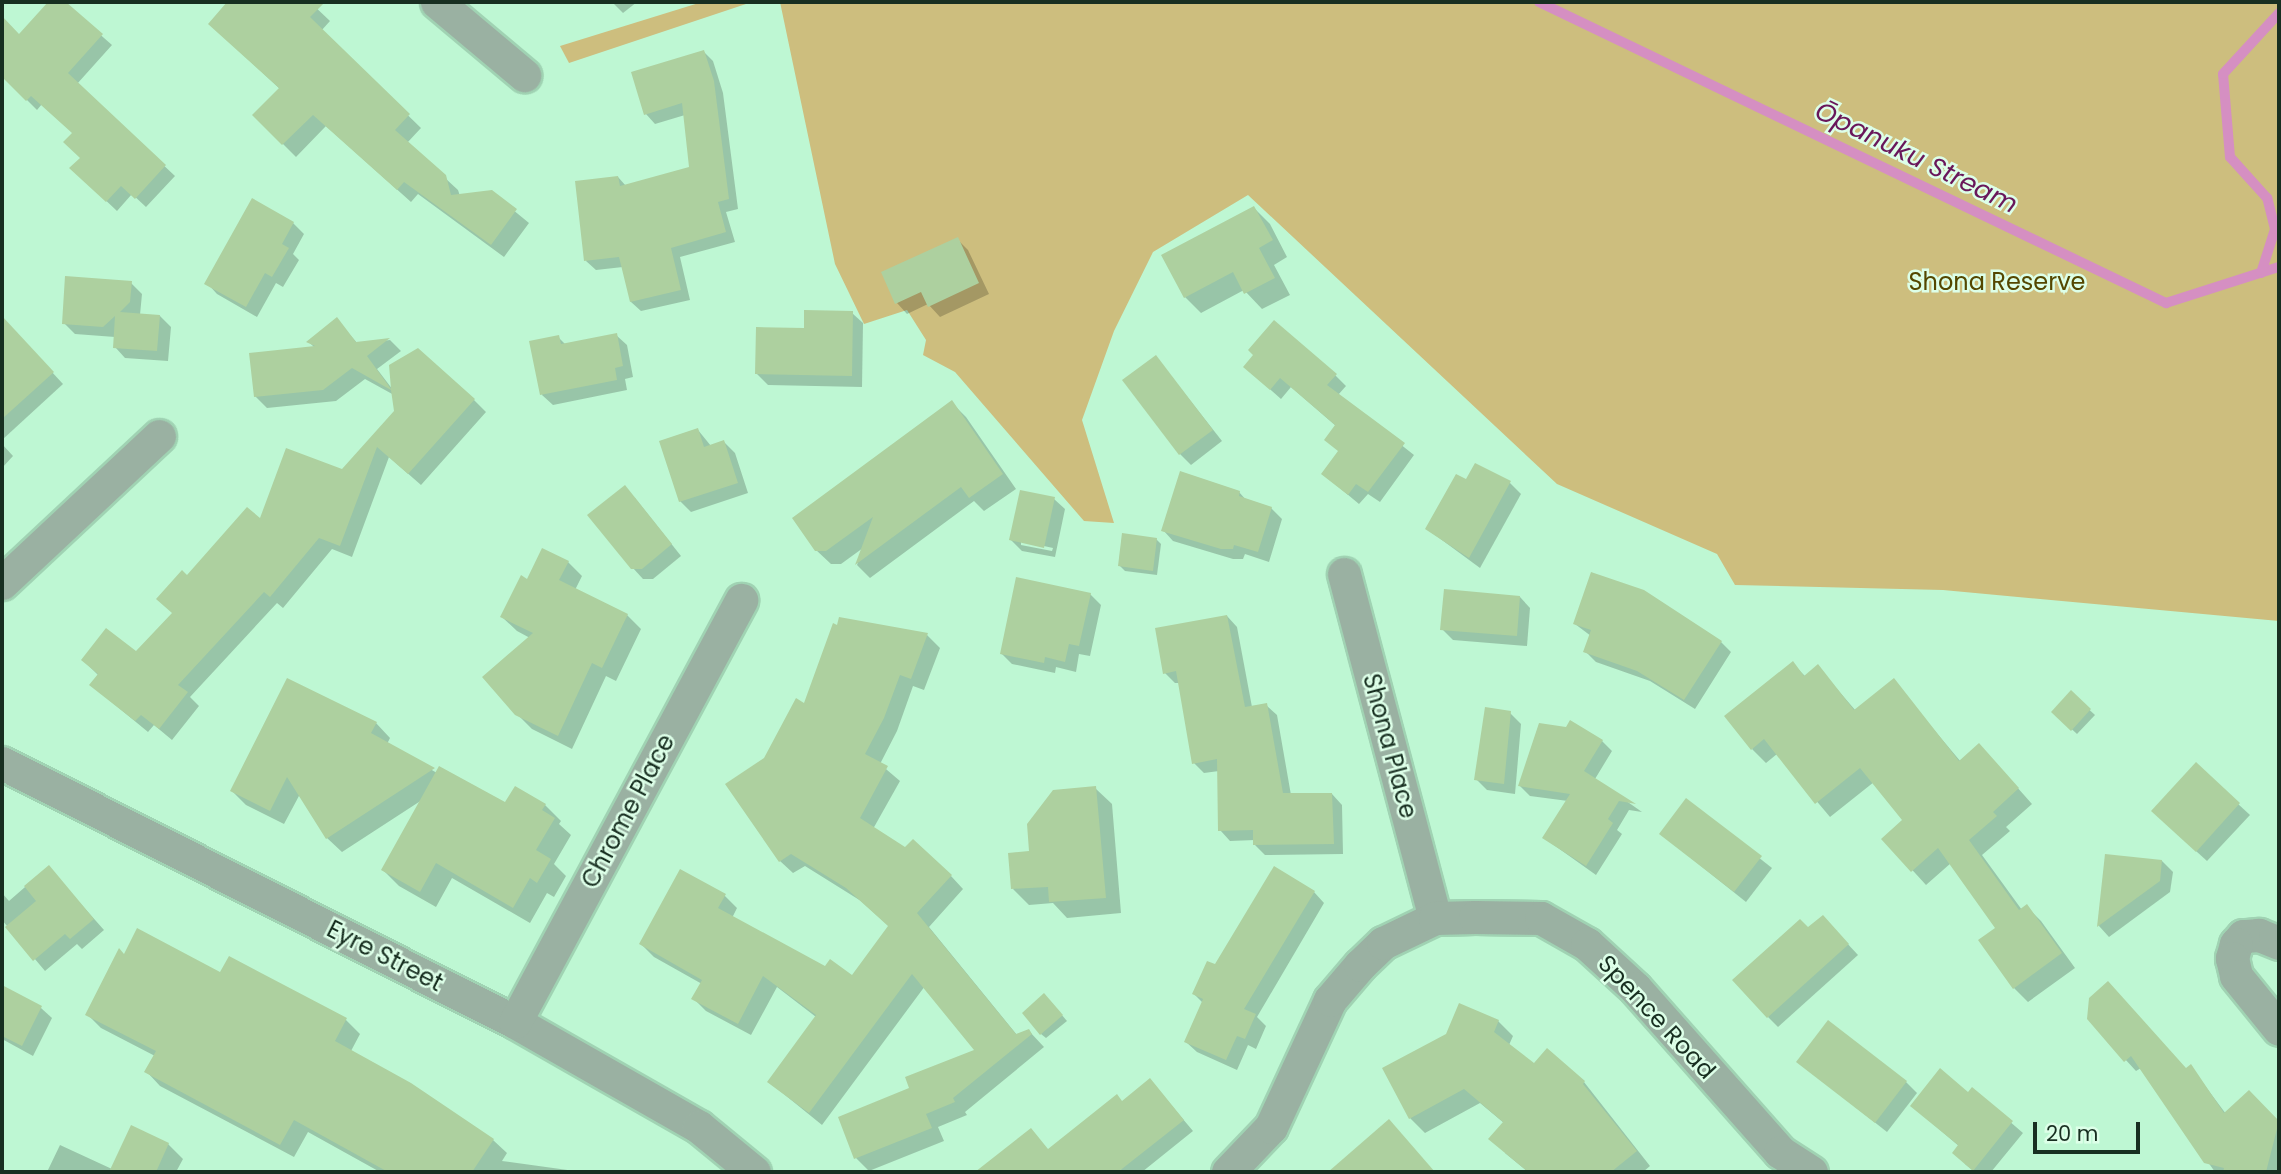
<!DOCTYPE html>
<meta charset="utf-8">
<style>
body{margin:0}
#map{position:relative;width:2281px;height:1174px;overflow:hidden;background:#bef7d3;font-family:Poppins,sans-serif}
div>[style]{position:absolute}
.green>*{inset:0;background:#cdbe7e}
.shadow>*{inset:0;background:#0003}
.stream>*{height:10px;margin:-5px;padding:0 5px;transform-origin:5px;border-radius:5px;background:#d58fc2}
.building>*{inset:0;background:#add09f}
.roads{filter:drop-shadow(2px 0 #a0d3b3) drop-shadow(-2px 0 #a0d3b3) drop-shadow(0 2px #a0d3b3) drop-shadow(0 -2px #a0d3b3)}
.street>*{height:33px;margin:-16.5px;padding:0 16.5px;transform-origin:16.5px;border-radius:16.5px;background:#9ab1a2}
span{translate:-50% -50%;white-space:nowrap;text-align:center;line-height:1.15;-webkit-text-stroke:5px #ddffe8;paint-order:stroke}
.park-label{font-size:24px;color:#544700}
.street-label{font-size:24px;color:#182f21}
.water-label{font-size:26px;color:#69175a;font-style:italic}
.frame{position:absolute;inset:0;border:4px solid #182f21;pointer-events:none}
.scale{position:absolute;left:2033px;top:1122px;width:107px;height:32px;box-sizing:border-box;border:4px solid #182f21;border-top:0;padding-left:9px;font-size:21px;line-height:24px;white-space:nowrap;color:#182f21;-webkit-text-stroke:5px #ddffe8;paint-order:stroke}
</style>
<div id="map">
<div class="green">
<i style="clip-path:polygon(702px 2px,752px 2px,569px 63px,560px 46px)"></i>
<i style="clip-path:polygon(780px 2px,2279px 2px,2279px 621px,1943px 590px,1735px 585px,1717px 554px,1557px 484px,1248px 195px,1153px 252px,1114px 331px,1082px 420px,1114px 523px,1084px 521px,955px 372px,923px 355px,926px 340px,907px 310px,864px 324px,835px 264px)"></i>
</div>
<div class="shadow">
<i style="clip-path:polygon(50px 2px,63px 2px,112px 45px,77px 84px,175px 176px,146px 207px,132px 194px,117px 211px,82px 178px,82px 158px,74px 133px,42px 104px,37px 110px,2px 75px,2px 21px,19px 36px)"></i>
<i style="clip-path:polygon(230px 2px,310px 2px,330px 21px,321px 31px,421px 128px,407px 143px,458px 190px,460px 196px,491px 192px,529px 223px,504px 257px,418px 194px,411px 202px,326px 126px,296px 157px,254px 115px,280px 89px,210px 24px)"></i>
<i style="clip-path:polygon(612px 2px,637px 2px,623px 13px)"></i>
<i style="clip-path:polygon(704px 52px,713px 61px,723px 93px,738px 209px,726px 212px,735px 242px,680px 257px,690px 300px,641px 311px,631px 302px,623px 267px,596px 270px,586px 261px,618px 177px,626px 186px,691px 168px,685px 115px,655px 124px,646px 114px)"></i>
<i style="clip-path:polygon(1254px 208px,1270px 224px,1287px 257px,1274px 265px,1290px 295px,1262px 309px,1244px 290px,1201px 313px,1185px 297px)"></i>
<i style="clip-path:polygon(293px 223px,304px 234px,293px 254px,299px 260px,283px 287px,276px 283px,257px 317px,217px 294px,207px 283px)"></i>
<i style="clip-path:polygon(957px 239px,968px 250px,989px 294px,940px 317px,928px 304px,907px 314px,897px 303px)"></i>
<i style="clip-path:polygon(131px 283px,142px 294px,140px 315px,160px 316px,171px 327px,168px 361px,125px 358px,115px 347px,115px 337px,75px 334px,64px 323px)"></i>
<i style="clip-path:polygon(852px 313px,863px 323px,862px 387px,768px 385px,757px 374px,806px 330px)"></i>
<i style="clip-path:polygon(2px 318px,63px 384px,2px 440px)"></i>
<i style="clip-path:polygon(337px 320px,358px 344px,390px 340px,401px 351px,377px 369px,393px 390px,474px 400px,486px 412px,421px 485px,389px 457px,352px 557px,332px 549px,283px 608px,277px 603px,190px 697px,199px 706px,172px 740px,154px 725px,148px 732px,91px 685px,99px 676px,83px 660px,136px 653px,174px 614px,187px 578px,260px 521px,343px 471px,395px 412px,394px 395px,365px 379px,336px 401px,267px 408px,255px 396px,315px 348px,309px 342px)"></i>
<i style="clip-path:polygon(616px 335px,627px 345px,633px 377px,625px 379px,627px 390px,553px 405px,542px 395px,558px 337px,566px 345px)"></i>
<i style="clip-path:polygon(1156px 357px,1222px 441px,1191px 465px,1180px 454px)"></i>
<i style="clip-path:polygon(1335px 375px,1346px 386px,1338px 395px,1414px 455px,1380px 502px,1368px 494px,1359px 504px,1323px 474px,1340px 452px,1336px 426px,1291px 387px,1281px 399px,1256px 377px)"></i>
<i style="clip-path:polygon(952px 403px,966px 417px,1016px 489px,984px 511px,974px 501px,870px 578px,857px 565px,863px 548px,841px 564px,831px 564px,816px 550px)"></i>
<i style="clip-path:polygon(698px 430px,711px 446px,724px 442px,735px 453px,748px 493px,691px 512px,680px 501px)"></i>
<i style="clip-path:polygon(2px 444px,13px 456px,2px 468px)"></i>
<i style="clip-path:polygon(1467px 482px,1510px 483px,1521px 494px,1480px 568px,1427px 529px)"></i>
<i style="clip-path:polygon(1239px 492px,1247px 501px,1271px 508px,1282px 519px,1269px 562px,1245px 554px,1243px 559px,1233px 559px,1173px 541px,1163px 530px)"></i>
<i style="clip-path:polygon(635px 498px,681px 556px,653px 579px,643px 579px,632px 567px)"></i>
<i style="clip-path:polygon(evenodd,1054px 499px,1065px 509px,1055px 557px,1022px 551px,1011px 540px,1054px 499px,1021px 541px,1053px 548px,1052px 551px,1021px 545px,1021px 541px)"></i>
<i style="clip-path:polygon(1156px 539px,1161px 544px,1157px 575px,1125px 571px,1120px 566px)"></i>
<i style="clip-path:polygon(568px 562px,582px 576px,575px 590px,627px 615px,641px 629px,616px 681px,606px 676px,572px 749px,532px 729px,517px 714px,530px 638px,517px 631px,502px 617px,528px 581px)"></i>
<i style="clip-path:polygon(1090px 594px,1101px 605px,1090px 656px,1079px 654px,1076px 672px,1056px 667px,1055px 673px,1012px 664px,1001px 653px)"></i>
<i style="clip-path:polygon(1520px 597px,1530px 608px,1527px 646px,1453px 640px,1442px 629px)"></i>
<i style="clip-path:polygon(1227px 616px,1237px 627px,1252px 707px,1266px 705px,1277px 715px,1291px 795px,1332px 794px,1342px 805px,1343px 854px,1265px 855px,1255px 845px,1255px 840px,1230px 841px,1220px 830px,1219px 771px,1204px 773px,1194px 763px,1180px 683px,1175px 683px,1165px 673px)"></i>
<i style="clip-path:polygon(1575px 624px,1721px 642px,1731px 652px,1695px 709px,1650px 681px,1596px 662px,1585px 651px,1591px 636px)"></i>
<i style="clip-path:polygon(927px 635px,940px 648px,924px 690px,913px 686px,897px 731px,880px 764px,900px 781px,873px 829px,951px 876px,963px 889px,929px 927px,1017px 1035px,1029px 1031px,1044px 1047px,965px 1112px,967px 1115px,938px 1127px,944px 1141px,869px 1171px,856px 1158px,911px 1089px,977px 1051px,925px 986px,822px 1125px,769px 1082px,816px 1017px,777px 987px,751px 1035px,706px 1011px,694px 999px,702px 984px,654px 957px,641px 944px,724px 895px,737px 908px,732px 918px,825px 968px,853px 977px,890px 927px,861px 901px,805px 866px,793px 873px,780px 861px,765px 759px,805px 705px)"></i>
<i style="clip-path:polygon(1793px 664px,1806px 677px,1818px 667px,1856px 711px,1893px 681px,1961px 762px,1993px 760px,2032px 804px,2006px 827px,2010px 831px,1982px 855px,2022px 910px,2027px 907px,2041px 921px,2075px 968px,2028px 1002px,2014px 988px,1997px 928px,1951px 863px,1926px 885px,1884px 839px,1905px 821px,1874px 782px,1830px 817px,1777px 754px,1766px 763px,1752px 749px)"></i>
<i style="clip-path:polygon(2071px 693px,2095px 715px,2077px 734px,2053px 712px)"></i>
<i style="clip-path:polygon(1510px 713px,1521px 724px,1515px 794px,1487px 790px,1476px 779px)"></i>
<i style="clip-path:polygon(1571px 722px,1602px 741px,1612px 751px,1595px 779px,1642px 812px,1629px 810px,1617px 830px,1622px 834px,1596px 875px,1544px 838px,1568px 801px,1530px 796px,1520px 786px)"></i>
<i style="clip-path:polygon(376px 723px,390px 738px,387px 744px,437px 773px,506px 805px,545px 805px,561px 821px,559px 824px,571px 835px,554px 864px,566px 876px,554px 897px,547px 893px,530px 923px,452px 878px,436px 907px,399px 886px,383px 870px,422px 800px,342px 852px,327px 838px,300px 794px,284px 824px,246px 805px,232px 791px)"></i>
<i style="clip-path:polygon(2196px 765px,2250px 815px,2207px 861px,2164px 822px)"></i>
<i style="clip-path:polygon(1095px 788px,1112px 804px,1121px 913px,1067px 918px,1053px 903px,1029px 905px,1013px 889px,1031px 853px)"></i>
<i style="clip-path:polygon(1687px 801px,1772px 868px,1746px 902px,1661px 834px)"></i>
<i style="clip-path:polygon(2107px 856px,2162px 861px,2173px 872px,2170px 892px,2109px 937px,2099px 926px)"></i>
<i style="clip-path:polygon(48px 867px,104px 930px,82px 949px,77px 944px,45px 971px,2px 920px,2px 893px,9px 901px)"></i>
<i style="clip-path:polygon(1314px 892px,1324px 903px,1257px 1017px,1266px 1026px,1256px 1049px,1248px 1045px,1237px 1070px,1197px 1052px,1186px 1042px,1203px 1003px,1194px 994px,1216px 967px)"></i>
<i style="clip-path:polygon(1833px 928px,1858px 955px,1778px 1027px,1768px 1017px,1808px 930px)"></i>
<i style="clip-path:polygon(125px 956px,221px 974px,230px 958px,346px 1020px,360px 1034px,351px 1051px,493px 1140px,507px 1153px,502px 1161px,582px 1172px,380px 1172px,308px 1132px,294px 1157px,160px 1086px,147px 1072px,155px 1056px,101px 1028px,87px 1014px)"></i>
<i style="clip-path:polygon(2px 987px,41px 1008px,52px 1018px,33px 1056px,2px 1039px)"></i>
<i style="clip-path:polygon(1049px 1000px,1067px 1021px,1046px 1038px,1041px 1034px)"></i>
<i style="clip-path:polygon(2088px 1019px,2187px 1070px,2191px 1067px,2226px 1114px,2249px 1092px,2279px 1124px,2279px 1172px,2215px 1172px,2141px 1068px,2136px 1071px)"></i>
<i style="clip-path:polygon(1498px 1021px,1513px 1036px,1509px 1045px,1534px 1065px,1547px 1050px,1584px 1082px,1650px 1166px,1643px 1172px,1528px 1172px,1505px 1153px,1504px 1123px,1480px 1103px,1425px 1133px,1410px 1118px)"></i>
<i style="clip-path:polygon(1798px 1062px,1906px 1082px,1917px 1093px,1887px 1132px)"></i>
<i style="clip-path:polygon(1150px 1080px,1193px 1131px,1142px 1172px,1123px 1172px,1083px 1123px,1123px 1103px)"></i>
<i style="clip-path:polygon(1972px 1089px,2023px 1133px,1991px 1172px,1975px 1172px,1965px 1164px,1960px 1147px,1912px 1106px,1968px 1094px)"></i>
<i style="clip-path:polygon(168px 1144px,183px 1159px,176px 1172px,47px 1172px,60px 1145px,112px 1169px)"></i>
</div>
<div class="stream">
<i style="left:1539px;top:2px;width:696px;rotate:25.64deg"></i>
<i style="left:2166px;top:303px;width:119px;rotate:-17.7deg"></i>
<i style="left:2261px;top:273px;width:46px;rotate:-72.3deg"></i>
<i style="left:2275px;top:229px;width:32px;rotate:-104deg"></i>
<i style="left:2267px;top:198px;width:55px;rotate:-132.1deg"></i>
<i style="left:2230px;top:157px;width:83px;rotate:-94.8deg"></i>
<i style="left:2223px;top:74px;width:83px;rotate:-47.4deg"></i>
</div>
<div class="building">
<i style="clip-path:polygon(48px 2px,66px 2px,103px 34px,68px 73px,166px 165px,135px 199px,121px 186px,106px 202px,69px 168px,80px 158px,63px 142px,72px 133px,31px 96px,26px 101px,2px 77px,2px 16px,19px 34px)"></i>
<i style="clip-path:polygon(227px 2px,325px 2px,310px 17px,410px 114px,395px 130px,446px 175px,451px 195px,492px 190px,517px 209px,491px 245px,404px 182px,397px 190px,313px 115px,282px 145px,252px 115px,279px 88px,208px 24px)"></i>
<i style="clip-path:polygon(704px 50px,714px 81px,729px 199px,718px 202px,726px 232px,671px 248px,681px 290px,630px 302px,619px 257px,584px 261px,575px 181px,618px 176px,620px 186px,689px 167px,682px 103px,644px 115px,631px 72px)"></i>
<i style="clip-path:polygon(252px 198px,294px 222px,282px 244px,289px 248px,272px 277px,265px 273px,246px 307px,204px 284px)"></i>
<i style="clip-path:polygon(1254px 206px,1273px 240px,1259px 248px,1275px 278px,1244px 294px,1233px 272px,1184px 298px,1161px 255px)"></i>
<i style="clip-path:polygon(958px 237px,979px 283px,928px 307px,921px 292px,895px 304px,881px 272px)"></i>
<i style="clip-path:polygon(65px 276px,132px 281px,130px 302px,120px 312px,160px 315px,157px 351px,113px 348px,115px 316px,103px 327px,62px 324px)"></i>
<i style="clip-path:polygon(804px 310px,853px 311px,852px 376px,755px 374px,756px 327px,804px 328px)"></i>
<i style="clip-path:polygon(2px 316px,54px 372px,2px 419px)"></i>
<i style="clip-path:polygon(337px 317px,356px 342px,390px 338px,367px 356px,391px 389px,389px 365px,418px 348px,475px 399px,408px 474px,377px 447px,340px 546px,319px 538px,270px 597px,264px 592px,178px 685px,188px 692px,159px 729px,141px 715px,135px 721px,89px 685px,98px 674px,81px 660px,106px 628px,136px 651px,172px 613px,156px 599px,182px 570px,187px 575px,247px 507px,260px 518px,286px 448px,342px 469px,394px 411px,391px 390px,352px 368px,323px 390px,254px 397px,249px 353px,315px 346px,306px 342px)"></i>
<i style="clip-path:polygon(1274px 320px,1337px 374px,1327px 385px,1405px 443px,1368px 492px,1356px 484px,1348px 495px,1321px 474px,1338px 451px,1324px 440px,1335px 425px,1280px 378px,1270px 390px,1243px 367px,1253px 355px,1248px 350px)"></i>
<i style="clip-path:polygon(617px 333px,623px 366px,615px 368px,617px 380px,540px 395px,529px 341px,559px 335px,561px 344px)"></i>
<i style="clip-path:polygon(1156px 355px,1213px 430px,1179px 455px,1122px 380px)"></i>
<i style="clip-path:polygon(952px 400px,1003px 474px,969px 498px,961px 487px,855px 565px,873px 517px,826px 551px,815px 551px,792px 518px)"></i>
<i style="clip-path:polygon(698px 428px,704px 447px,724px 440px,738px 483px,679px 502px,659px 441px)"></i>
<i style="clip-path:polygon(1475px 463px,1511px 481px,1469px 558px,1425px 529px,1456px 474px,1466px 479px)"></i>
<i style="clip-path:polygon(1180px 471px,1240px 491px,1239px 496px,1272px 507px,1258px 552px,1234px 545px,1233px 549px,1221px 549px,1161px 531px)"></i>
<i style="clip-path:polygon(625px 485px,672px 544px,642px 569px,631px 569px,587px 515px)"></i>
<i style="clip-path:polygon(1020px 490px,1055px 497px,1044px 548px,1009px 540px)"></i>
<i style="clip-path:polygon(1122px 533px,1157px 538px,1153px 571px,1118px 566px)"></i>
<i style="clip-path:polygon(542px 548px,569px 561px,559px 580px,628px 614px,602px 668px,592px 663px,558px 736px,515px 715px,482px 677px,533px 633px,500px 617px,521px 575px,527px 579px)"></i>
<i style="clip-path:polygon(1591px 572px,1644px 590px,1722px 641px,1684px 700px,1637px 671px,1583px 652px,1591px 630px,1573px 624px)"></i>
<i style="clip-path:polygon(1016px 577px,1091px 593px,1079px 646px,1069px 644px,1065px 662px,1045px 657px,1044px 663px,1000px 654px)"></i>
<i style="clip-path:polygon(1444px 589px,1520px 596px,1517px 636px,1440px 630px)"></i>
<i style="clip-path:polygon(1227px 615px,1245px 707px,1267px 703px,1283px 793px,1332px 793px,1334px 844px,1253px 845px,1253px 830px,1218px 831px,1217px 759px,1192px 764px,1176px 671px,1163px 674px,1155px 628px)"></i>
<i style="clip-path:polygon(839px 617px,928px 633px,911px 679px,900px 675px,884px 718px,865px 754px,888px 766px,860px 818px,905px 847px,913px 839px,952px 875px,917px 913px,1016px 1034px,1029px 1029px,1032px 1034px,953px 1098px,955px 1102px,926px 1114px,932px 1128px,854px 1159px,838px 1117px,909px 1088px,905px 1077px,974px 1050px,912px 974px,809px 1113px,767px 1082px,816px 1015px,763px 976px,738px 1024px,691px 999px,702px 980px,639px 944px,680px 869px,726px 894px,718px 908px,825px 966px,830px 959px,852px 975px,888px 926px,846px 888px,791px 854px,779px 862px,725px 784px,764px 758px,796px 698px,804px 703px,833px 623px,837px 625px)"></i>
<i style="clip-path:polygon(1793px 661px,1804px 676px,1818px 664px,1854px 710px,1894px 678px,1959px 761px,1979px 743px,2019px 788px,1993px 812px,1997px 816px,1969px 840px,2019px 910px,2027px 904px,2062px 953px,2013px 989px,1978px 940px,1995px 928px,1938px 848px,1911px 872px,1881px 839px,1902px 820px,1860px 768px,1815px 804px,1764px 739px,1751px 750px,1724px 716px)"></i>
<i style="clip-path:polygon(287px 678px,377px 722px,371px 733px,435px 768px,326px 839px,287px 777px,270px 811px,230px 791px)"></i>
<i style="clip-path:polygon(2071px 690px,2091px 709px,2071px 731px,2051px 712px)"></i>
<i style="clip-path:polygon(1485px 707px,1511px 711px,1504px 784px,1474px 780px)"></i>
<i style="clip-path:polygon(1570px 720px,1603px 740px,1584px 771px,1636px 804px,1619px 801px,1608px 819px,1613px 823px,1586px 866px,1542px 838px,1570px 794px,1518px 786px,1539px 723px,1566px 727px)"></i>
<i style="clip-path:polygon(2196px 762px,2240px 803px,2196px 852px,2151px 811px)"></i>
<i style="clip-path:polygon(439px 766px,505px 802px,515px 786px,546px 804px,542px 810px,555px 818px,536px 850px,551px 859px,537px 883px,530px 878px,513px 908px,436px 863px,420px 892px,381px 870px)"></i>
<i style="clip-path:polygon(1096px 786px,1106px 898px,1049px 902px,1048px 887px,1011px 889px,1008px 853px,1029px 851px,1027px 824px,1053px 790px)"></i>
<i style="clip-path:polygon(1686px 798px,1762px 856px,1734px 892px,1659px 834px)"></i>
<i style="clip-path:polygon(2105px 854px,2162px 860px,2160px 881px,2097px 927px)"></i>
<i style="clip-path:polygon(49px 865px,94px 919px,70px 939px,65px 934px,33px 961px,5px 927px,36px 901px,24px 886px)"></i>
<i style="clip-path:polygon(1274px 866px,1315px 891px,1244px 1009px,1256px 1014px,1245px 1039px,1237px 1036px,1226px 1060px,1184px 1042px,1203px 999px,1192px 994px,1207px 961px,1215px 964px)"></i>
<i style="clip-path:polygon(1823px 915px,1849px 944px,1767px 1018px,1732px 980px,1800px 919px,1808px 927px)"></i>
<i style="clip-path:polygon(137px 928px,220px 972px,229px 956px,347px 1018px,335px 1041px,411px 1083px,494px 1139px,472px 1172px,388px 1172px,294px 1120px,280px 1145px,144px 1072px,156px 1051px,85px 1015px,119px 948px,124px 954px)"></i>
<i style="clip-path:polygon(2108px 981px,2186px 1068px,2191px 1064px,2224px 1113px,2249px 1090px,2279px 1121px,2266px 1172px,2223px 1172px,2224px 1168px,2204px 1163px,2131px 1056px,2124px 1062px,2087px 1019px,2089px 998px)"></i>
<i style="clip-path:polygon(2px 985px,42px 1006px,22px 1046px,2px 1036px)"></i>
<i style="clip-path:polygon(1044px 993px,1063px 1015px,1040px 1035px,1022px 1013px)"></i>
<i style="clip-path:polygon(1459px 1003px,1499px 1020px,1494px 1032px,1534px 1063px,1547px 1048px,1585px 1081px,1583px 1084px,1637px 1151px,1611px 1172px,1528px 1172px,1488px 1139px,1503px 1122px,1464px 1089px,1409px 1119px,1382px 1068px,1446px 1034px)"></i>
<i style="clip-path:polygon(1828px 1020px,1907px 1081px,1875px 1123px,1796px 1062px)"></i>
<i style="clip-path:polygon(1940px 1068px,1968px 1092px,1972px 1087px,2013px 1121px,1973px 1171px,1952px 1153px,1958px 1145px,1910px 1106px)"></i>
<i style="clip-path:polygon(1150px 1078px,1184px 1120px,1118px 1172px,975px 1172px,1031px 1128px,1048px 1149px,1117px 1094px,1122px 1101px)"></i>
<i style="clip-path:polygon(1389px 1119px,1435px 1172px,1328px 1172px)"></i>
<i style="clip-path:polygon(131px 1125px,169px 1143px,156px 1172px,109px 1172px)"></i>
</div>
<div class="roads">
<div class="street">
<i style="left:437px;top:2px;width:114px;rotate:40deg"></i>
<i style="left:1344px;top:574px;width:356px;rotate:75.2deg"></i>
<i style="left:2px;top:583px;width:215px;rotate:-43.1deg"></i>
<i style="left:2px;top:763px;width:575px;rotate:26.79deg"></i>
<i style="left:515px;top:1022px;width:212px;rotate:29.7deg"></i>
<i style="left:699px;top:1127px;width:71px;rotate:39.3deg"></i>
<i style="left:2279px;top:943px;width:22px;rotate:-158deg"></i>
<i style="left:2259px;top:935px;width:16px;rotate:176deg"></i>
<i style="left:2243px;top:936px;width:11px;rotate:131deg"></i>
<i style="left:2236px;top:944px;width:15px;rotate:106deg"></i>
<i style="left:2232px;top:958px;width:18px;rotate:77deg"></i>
<i style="left:2236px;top:976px;width:68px;rotate:50.9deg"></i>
<i style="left:515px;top:1022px;width:479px;rotate:-61.8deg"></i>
<i style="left:1228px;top:1172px;width:62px;rotate:-46.3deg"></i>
<i style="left:1271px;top:1127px;width:140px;rotate:-65.1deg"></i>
<i style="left:1330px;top:1000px;width:46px;rotate:-49.4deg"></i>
<i style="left:1360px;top:965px;width:32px;rotate:-44deg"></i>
<i style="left:1383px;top:943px;width:58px;rotate:-25.7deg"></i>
<i style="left:1435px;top:918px;width:40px;rotate:-1.4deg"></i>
<i style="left:1475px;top:917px;width:66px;rotate:0.9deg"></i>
<i style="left:1541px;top:918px;width:53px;rotate:29.5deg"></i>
<i style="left:1587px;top:944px;width:65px;rotate:42.5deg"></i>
<i style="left:1635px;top:988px;width:219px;rotate:48.5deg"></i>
<i style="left:1780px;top:1152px;width:37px;rotate:33deg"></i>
</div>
</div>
<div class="park-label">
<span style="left:1997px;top:282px">Shona Reserve</span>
</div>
<div class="street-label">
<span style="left:1390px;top:746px;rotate:75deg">Shona Place</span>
<span style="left:628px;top:811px;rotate:-62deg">Chrome Place</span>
<span style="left:385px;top:956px;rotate:27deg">Eyre Street</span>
<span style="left:1657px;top:1017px;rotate:47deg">Spence Road</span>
</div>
<div class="water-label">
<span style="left:1916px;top:158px;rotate:26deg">Ōpanuku Stream</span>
</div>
<div class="frame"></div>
<div class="scale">20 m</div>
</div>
